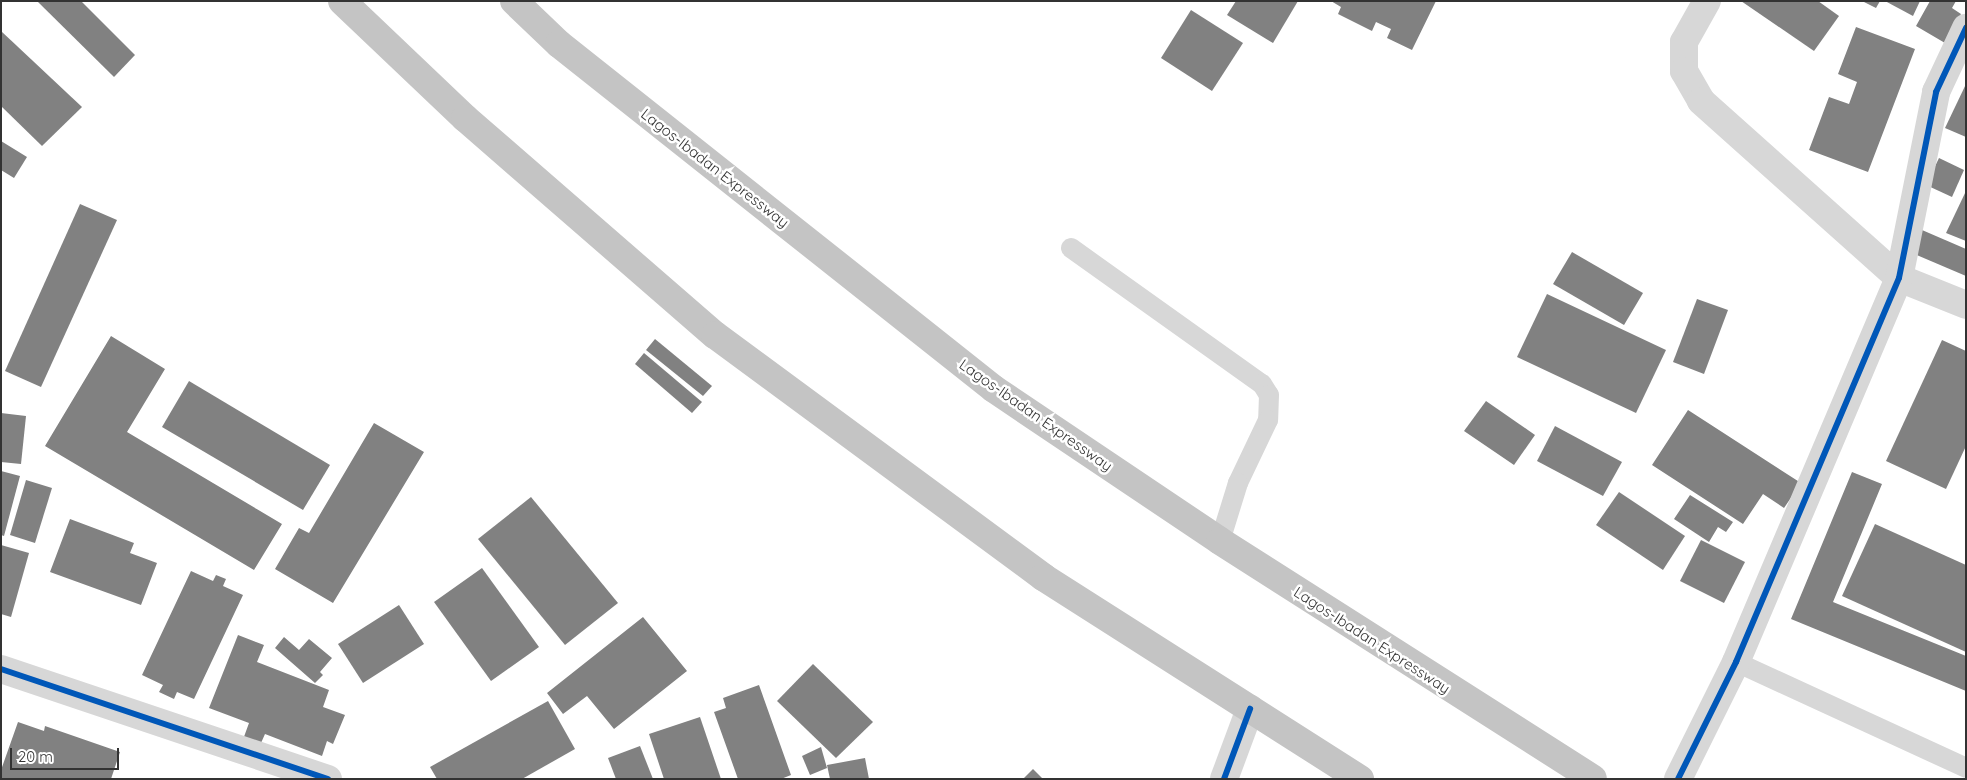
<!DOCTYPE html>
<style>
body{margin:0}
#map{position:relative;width:1967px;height:780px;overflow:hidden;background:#fff;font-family:Quicksand,sans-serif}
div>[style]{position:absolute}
.building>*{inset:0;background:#818181}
.lane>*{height:20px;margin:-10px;padding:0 10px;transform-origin:10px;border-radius:10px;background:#d7d7d7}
.street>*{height:28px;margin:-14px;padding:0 14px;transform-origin:14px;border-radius:14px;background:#d7d7d7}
.highway>*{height:28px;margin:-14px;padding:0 14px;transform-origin:14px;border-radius:14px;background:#c4c4c4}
.cycleway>*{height:6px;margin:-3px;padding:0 3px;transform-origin:3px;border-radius:3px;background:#0057b8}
span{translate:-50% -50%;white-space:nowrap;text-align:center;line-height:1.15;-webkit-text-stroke:5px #fff;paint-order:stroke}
.street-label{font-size:15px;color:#333}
.frame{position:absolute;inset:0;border:2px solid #333;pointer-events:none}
.scale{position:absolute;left:10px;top:748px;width:109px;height:22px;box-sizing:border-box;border:2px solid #333;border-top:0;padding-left:6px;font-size:15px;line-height:18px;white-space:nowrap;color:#333;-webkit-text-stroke:4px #fff;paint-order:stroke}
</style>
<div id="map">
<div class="building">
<i style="clip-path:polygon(37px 1px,81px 1px,135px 55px,114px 77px)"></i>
<i style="clip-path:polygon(1236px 1px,1298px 1px,1273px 43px,1227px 15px)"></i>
<i style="clip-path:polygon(1331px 1px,1436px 1px,1412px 50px,1387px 38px,1391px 29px,1376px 22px,1372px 31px,1338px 14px,1341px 7px)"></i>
<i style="clip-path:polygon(1741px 1px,1818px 1px,1839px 16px,1814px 51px)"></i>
<i style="clip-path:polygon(1862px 1px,1880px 1px,1876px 8px)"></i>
<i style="clip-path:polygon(1885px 1px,1920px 1px,1913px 16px)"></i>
<i style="clip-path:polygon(1930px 1px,1956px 1px,1952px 8px,1961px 14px,1945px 43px,1916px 26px)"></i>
<i style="clip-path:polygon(1191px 10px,1243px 43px,1212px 91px,1161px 58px)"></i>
<i style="clip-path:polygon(1856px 27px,1915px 49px,1868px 172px,1809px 150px,1829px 97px,1849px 104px,1857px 82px,1838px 74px)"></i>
<i style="clip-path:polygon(1px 31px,82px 107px,42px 146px,1px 106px)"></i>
<i style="clip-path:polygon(1966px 84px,1966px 137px,1945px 128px)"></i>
<i style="clip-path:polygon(1px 141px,27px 157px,14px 178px,1px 170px)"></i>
<i style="clip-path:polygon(1939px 158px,1964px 170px,1952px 197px,1926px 185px)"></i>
<i style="clip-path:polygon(1966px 191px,1966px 241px,1946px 233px)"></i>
<i style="clip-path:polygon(80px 204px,117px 220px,41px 387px,5px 371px)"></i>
<i style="clip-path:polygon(1922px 230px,1966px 249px,1966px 276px,1912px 253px)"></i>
<i style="clip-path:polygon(1572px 252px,1643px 293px,1624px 325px,1553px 284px)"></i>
<i style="clip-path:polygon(1547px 294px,1666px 350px,1636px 413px,1517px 357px)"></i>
<i style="clip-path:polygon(1697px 299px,1728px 310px,1704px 374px,1673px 362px)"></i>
<i style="clip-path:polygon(111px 336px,165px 369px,127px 432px,282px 524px,254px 570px,45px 446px)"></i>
<i style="clip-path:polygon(655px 339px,712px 386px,703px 396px,646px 350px)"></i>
<i style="clip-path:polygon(1942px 340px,1966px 351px,1966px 446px,1946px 489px,1886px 461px)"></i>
<i style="clip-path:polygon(644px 353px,702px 402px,692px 413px,635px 364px)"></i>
<i style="clip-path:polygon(189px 381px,330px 465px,303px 510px,162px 427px)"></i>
<i style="clip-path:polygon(1486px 401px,1535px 435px,1514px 465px,1464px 431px)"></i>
<i style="clip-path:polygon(1688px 410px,1801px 483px,1784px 508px,1763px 494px,1743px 524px,1652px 465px)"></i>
<i style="clip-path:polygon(1px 413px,26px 416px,21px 464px,1px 462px)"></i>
<i style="clip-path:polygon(374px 423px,424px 452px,333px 603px,275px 569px,299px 528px,309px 533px)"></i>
<i style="clip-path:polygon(1555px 426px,1622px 462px,1603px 496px,1537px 461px)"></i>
<i style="clip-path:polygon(1px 471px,20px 476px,4px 536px,1px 535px)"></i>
<i style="clip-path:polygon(1852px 472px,1882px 484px,1833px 602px,1966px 656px,1966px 691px,1791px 619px)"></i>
<i style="clip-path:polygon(26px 480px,52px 488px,35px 543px,10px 535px)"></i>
<i style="clip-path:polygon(1619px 492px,1685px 536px,1663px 570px,1596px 525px)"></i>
<i style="clip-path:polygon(1690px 495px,1733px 522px,1726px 532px,1718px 527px,1709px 542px,1674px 519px)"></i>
<i style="clip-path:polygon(531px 497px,618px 603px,565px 645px,478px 539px)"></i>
<i style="clip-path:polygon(70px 519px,134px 543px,130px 553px,157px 563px,141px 605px,50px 572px)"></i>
<i style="clip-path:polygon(1875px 524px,1966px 565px,1966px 652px,1842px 596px)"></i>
<i style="clip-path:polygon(1701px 540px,1745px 562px,1724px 603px,1680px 581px)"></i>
<i style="clip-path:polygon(1px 545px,29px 553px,11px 617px,1px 614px)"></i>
<i style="clip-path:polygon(482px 568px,539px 647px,491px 681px,434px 602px)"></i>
<i style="clip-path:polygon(191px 571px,213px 581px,216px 575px,226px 579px,223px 586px,243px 595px,194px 699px,177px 692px,174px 699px,159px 692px,163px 685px,142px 675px)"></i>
<i style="clip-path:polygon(399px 605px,424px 644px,363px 683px,338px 644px)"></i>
<i style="clip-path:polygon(643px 617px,687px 671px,614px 729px,587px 696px,563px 714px,547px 693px)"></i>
<i style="clip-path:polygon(238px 635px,264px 645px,257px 662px,329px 690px,323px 707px,345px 715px,333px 744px,327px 741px,322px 756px,265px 734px,257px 752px,241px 745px,249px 723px,209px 708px)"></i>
<i style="clip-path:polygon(284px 637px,299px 650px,309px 639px,332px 658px,320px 672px,323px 675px,315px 683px,275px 648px)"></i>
<i style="clip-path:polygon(813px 664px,873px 722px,836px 758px,777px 701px)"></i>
<i style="clip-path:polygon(759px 685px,791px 775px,781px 779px,738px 779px,714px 712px,726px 708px,723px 698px)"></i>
<i style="clip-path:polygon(548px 701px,575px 749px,522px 779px,437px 779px,430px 767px)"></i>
<i style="clip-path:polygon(700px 717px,721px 779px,664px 779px,649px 734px)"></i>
<i style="clip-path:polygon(18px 722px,44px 731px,45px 726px,120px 752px,111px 779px,1px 779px,1px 770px)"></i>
<i style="clip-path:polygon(640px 746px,653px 779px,616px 779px,608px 758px)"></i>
<i style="clip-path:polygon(821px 747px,827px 768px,810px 775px,802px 756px)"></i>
<i style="clip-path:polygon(865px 758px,869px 779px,830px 779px,827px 765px)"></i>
<i style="clip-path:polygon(1033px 769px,1043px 779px,1023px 779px)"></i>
</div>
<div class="lane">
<i style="left:1071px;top:248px;width:234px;rotate:35.5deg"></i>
<i style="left:1262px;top:384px;width:13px;rotate:58deg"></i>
<i style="left:1269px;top:395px;width:25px;rotate:92deg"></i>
<i style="left:1268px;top:420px;width:70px;rotate:115.5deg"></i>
<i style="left:1238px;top:483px;width:61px;rotate:107.2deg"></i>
<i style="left:1736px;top:662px;width:253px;rotate:24.7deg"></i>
</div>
<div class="street">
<i style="left:1707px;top:1px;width:47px;rotate:119.3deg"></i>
<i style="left:1684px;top:42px;width:29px;rotate:90deg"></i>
<i style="left:1684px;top:71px;width:34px;rotate:60deg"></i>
<i style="left:1701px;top:101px;width:266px;rotate:41.8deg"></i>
<i style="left:1899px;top:278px;width:72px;rotate:21.9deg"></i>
<i style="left:1px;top:669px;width:345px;rotate:18.6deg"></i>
<i style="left:1224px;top:779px;width:75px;rotate:-69.6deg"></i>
<i style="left:1678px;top:779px;width:131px;rotate:-63.6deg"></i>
<i style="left:1736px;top:662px;width:417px;rotate:-67deg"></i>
<i style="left:1899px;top:278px;width:190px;rotate:-78.7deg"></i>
<i style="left:1936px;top:92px;width:71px;rotate:-64.9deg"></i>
</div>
<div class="highway">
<i style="left:342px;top:1px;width:170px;rotate:43.6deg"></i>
<i style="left:465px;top:118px;width:331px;rotate:41deg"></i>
<i style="left:715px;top:335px;width:408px;rotate:36.4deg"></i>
<i style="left:1043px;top:577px;width:376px;rotate:32.5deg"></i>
<i style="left:514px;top:1px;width:62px;rotate:43.7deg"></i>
<i style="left:559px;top:44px;width:555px;rotate:38.42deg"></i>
<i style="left:994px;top:389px;width:272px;rotate:33.9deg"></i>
<i style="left:1220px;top:541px;width:442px;rotate:32.5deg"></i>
</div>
<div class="cycleway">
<i style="left:1px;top:669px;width:345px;rotate:18.6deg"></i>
<i style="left:1224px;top:779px;width:75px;rotate:-69.6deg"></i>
<i style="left:1678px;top:779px;width:131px;rotate:-63.6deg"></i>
<i style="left:1736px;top:662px;width:417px;rotate:-67deg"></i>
<i style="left:1899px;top:278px;width:190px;rotate:-78.7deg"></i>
<i style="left:1936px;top:92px;width:71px;rotate:-64.9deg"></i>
</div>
<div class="street-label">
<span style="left:715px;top:168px;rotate:38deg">Lagos-Ibadan Expressway</span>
<span style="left:1036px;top:415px;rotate:35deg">Lagos-Ibadan Expressway</span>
<span style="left:1372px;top:640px;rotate:33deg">Lagos-Ibadan Expressway</span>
</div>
<div class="frame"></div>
<div class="scale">20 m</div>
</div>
